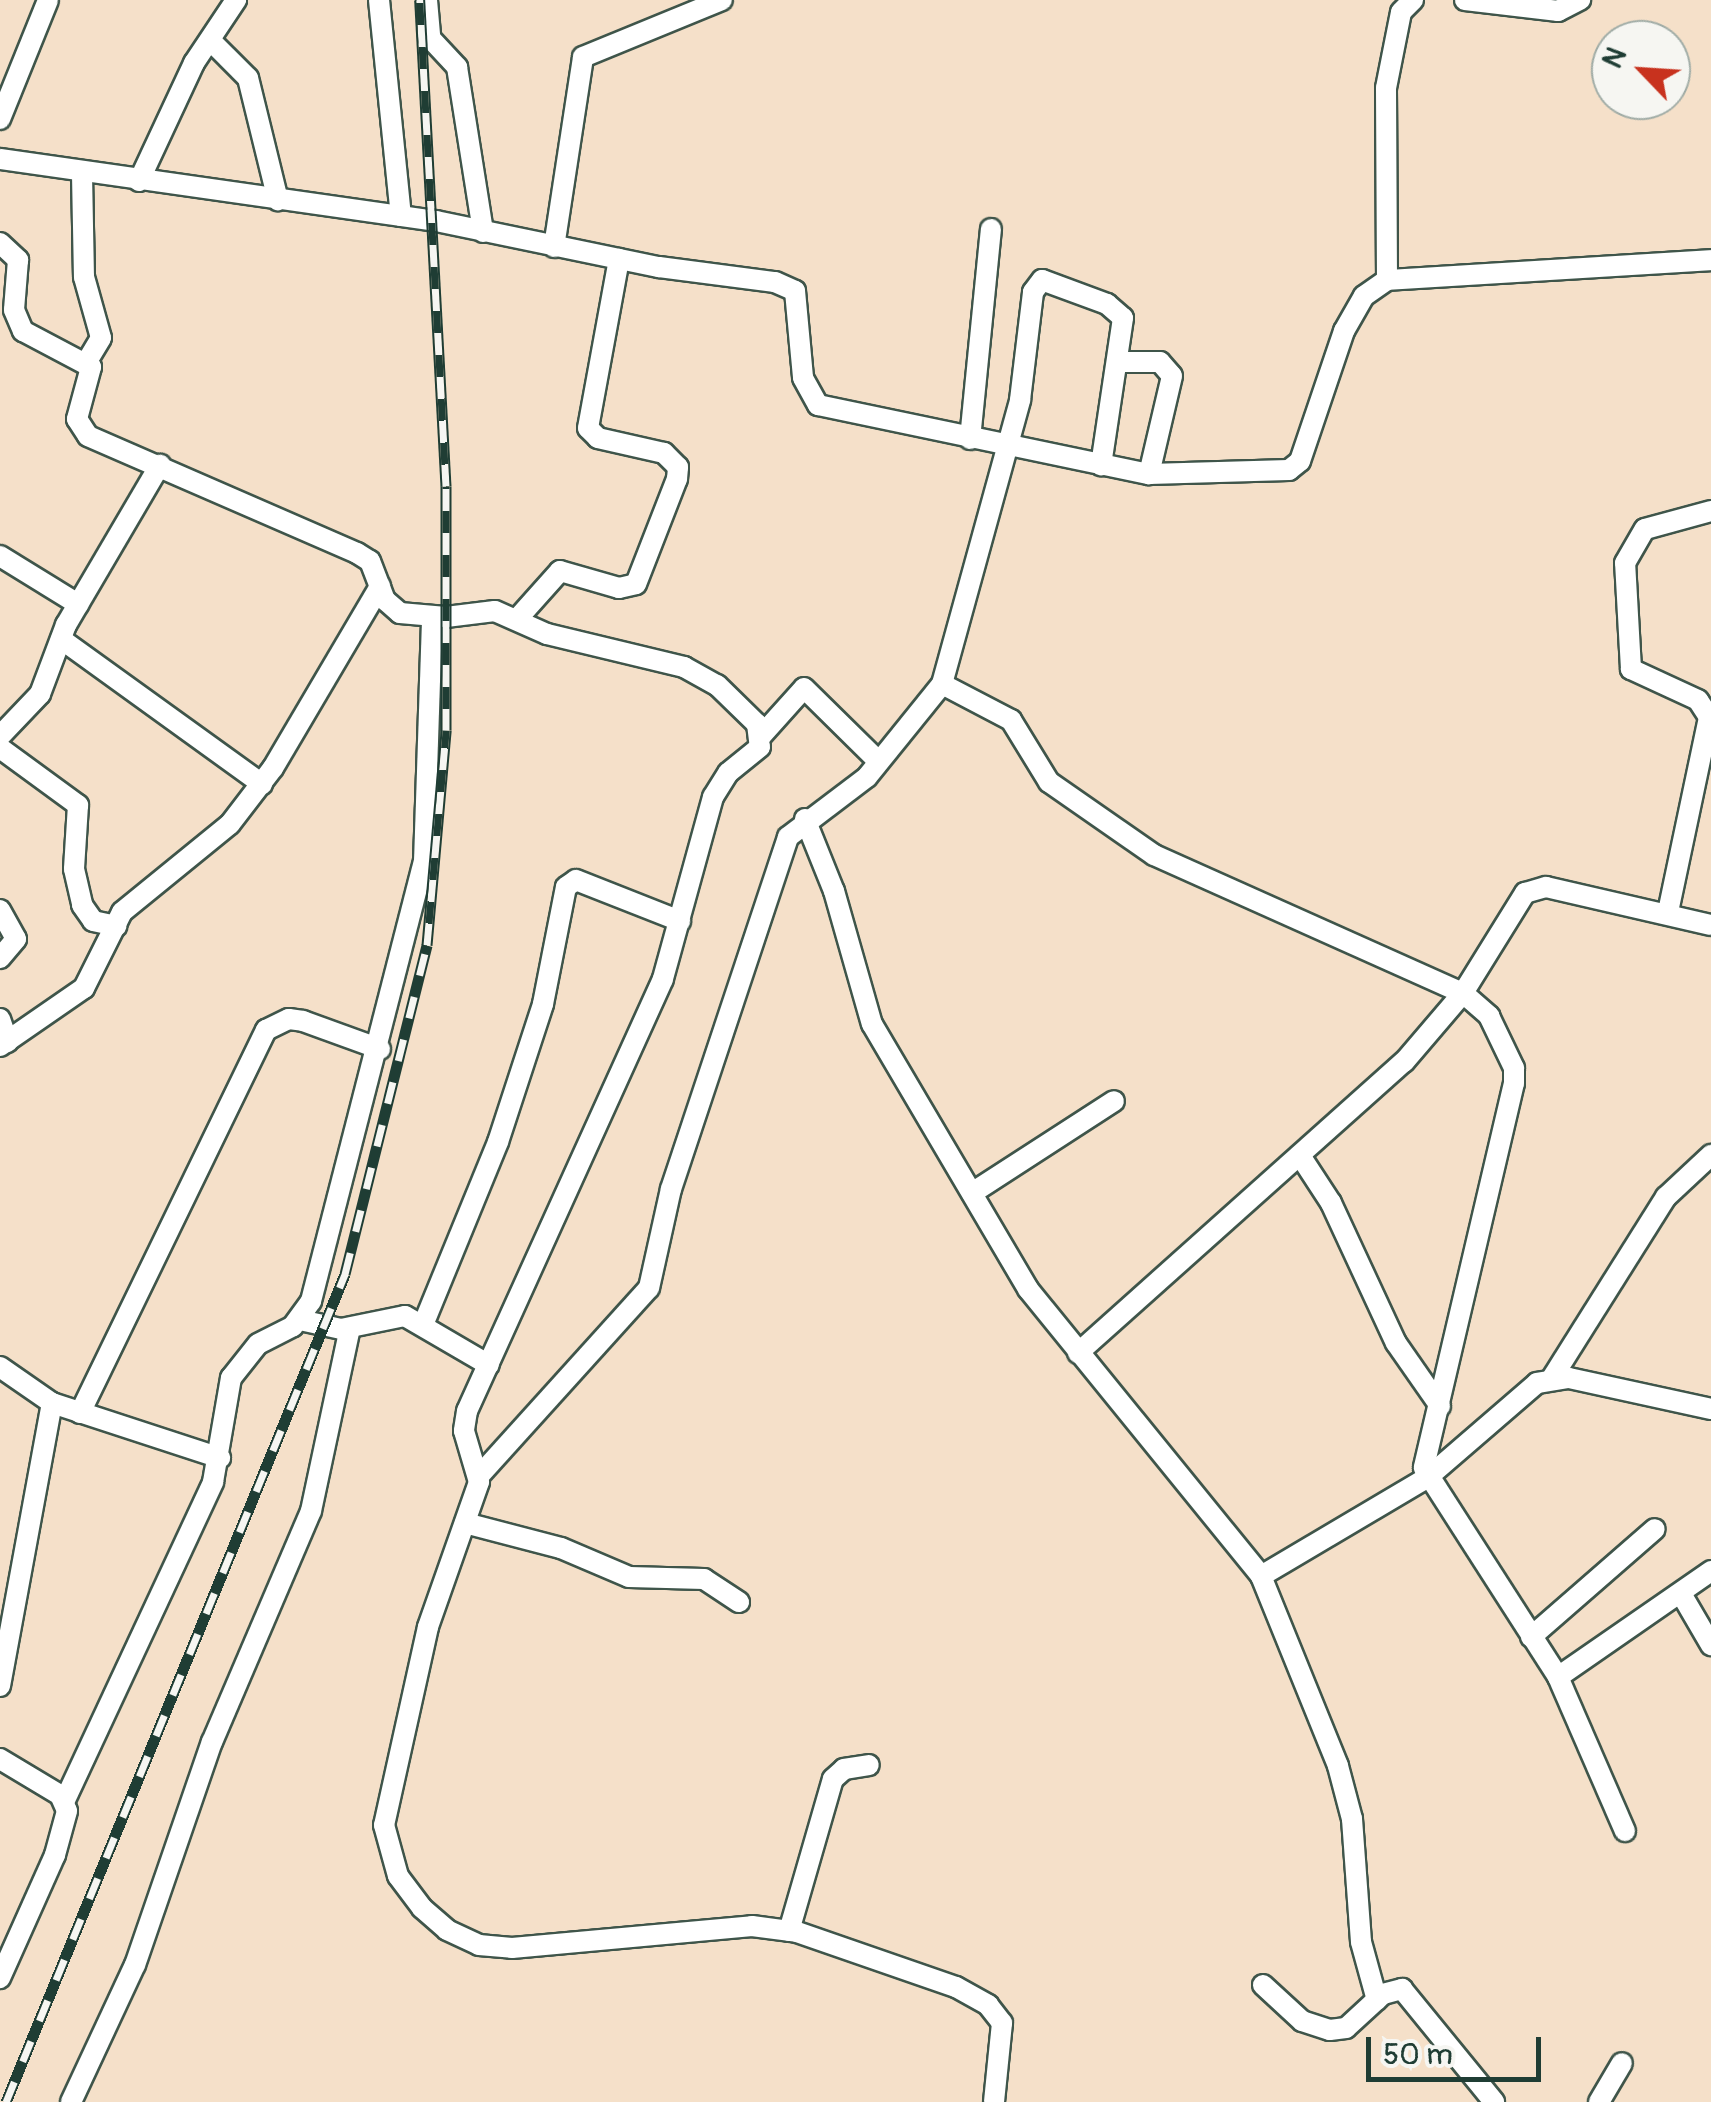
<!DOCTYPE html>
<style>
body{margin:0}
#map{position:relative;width:1711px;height:2102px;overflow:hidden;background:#f5e0c9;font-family:Pangolin,sans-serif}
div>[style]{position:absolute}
.roads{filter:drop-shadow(2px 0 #3f554a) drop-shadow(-2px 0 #3f554a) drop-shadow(0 2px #3f554a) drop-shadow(0 -2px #3f554a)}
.minor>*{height:20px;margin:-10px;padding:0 10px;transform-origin:10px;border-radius:10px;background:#fff}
.rail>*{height:11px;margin-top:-5.5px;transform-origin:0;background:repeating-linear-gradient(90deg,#f6f6f2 0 22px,#1f3d34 0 44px);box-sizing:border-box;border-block:2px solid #1f3d34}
span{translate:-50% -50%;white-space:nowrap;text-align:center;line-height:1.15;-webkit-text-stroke:8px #f6f6f2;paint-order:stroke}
.north{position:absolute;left:1591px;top:20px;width:100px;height:100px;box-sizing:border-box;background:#f6f6f2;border:2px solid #a0aca6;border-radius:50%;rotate:295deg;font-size:28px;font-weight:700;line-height:40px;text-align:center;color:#1f3d34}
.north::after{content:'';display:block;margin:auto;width:35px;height:45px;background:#c8321e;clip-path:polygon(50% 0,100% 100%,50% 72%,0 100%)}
.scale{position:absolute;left:1366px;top:2037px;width:175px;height:45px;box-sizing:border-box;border:5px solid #1f3d34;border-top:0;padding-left:12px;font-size:30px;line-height:35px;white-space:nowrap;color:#1f3d34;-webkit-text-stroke:8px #f6f6f2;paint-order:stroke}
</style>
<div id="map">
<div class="roads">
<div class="minor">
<i style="left:379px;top:0;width:217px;rotate:84.2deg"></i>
<i style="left:427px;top:0;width:38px;rotate:85deg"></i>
<i style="left:430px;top:38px;width:40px;rotate:47deg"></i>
<i style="left:457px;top:67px;width:167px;rotate:81deg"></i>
<i style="left:1465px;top:0;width:94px;rotate:6.7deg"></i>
<i style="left:1558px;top:11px;width:25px;rotate:-27deg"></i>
<i style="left:212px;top:42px;width:51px;rotate:45deg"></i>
<i style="left:248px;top:78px;width:126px;rotate:76.2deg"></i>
<i style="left:0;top:119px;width:128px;rotate:-68deg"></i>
<i style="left:0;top:159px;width:440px;rotate:8.1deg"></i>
<i style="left:436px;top:221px;width:228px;rotate:11.7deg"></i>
<i style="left:659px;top:267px;width:117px;rotate:7.4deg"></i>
<i style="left:775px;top:282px;width:22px;rotate:24deg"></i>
<i style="left:795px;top:291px;width:87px;rotate:84.7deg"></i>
<i style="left:803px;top:378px;width:31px;rotate:61deg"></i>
<i style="left:818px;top:405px;width:338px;rotate:11.8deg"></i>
<i style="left:1149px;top:474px;width:140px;rotate:-1.6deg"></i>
<i style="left:1289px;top:470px;width:14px;rotate:-39deg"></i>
<i style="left:1300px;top:461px;width:137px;rotate:-71.3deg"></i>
<i style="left:1344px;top:331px;width:40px;rotate:-60.3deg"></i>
<i style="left:1364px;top:296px;width:28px;rotate:-35deg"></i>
<i style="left:1387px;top:280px;width:325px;rotate:-3.5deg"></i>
<i style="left:82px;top:174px;width:103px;rotate:88.9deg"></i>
<i style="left:84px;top:277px;width:63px;rotate:74.4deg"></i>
<i style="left:101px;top:338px;width:27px;rotate:121deg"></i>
<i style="left:139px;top:181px;width:130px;rotate:-65deg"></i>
<i style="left:194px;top:63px;width:76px;rotate:-56.3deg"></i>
<i style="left:0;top:243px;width:25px;rotate:43deg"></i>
<i style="left:18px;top:260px;width:50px;rotate:94.6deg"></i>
<i style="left:14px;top:310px;width:23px;rotate:67deg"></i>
<i style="left:23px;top:331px;width:77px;rotate:27.9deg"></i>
<i style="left:91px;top:367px;width:54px;rotate:105.1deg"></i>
<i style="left:77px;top:419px;width:20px;rotate:57deg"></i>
<i style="left:88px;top:436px;width:293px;rotate:23.5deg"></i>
<i style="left:357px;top:553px;width:15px;rotate:32deg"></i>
<i style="left:370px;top:561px;width:42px;rotate:69deg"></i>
<i style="left:385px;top:600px;width:20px;rotate:41deg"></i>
<i style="left:400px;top:613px;width:46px;rotate:5deg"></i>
<i style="left:446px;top:617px;width:49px;rotate:-7deg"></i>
<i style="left:495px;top:611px;width:57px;rotate:23.9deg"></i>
<i style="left:547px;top:634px;width:141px;rotate:13.5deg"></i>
<i style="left:684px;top:667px;width:38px;rotate:29deg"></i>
<i style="left:717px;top:685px;width:56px;rotate:44.3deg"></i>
<i style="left:757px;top:724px;width:23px;rotate:83deg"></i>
<i style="left:760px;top:747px;width:41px;rotate:140.9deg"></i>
<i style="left:728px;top:773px;width:28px;rotate:122deg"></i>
<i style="left:713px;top:797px;width:189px;rotate:105.4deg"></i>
<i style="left:663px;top:979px;width:474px;rotate:114.4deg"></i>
<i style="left:467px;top:1411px;width:20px;rotate:99deg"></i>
<i style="left:464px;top:1431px;width:53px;rotate:73.6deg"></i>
<i style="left:479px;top:1482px;width:154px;rotate:109.4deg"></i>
<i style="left:428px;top:1627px;width:203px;rotate:102.5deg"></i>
<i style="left:384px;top:1825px;width:53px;rotate:74.6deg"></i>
<i style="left:398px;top:1876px;width:40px;rotate:53deg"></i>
<i style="left:422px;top:1908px;width:33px;rotate:41deg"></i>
<i style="left:447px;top:1930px;width:35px;rotate:25deg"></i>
<i style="left:479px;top:1945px;width:33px;rotate:5deg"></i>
<i style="left:512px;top:1948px;width:241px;rotate:-5.2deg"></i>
<i style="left:752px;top:1926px;width:45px;rotate:7.6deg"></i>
<i style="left:797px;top:1932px;width:168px;rotate:19.1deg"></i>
<i style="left:956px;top:1987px;width:37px;rotate:29deg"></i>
<i style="left:988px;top:2005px;width:23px;rotate:52deg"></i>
<i style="left:1002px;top:2023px;width:79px;rotate:95.8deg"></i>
<i style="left:554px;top:247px;width:192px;rotate:-81.3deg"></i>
<i style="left:583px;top:57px;width:150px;rotate:-22.3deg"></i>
<i style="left:1387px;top:280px;width:192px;rotate:-90.3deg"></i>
<i style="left:1386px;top:88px;width:77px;rotate:-78.8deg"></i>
<i style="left:1401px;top:12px;width:17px;rotate:-45deg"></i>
<i style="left:1118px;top:362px;width:42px"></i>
<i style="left:1160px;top:362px;width:18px;rotate:49deg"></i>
<i style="left:1172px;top:376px;width:101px;rotate:103.2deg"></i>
<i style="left:970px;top:439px;width:211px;rotate:-84.3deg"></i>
<i style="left:0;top:556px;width:92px;rotate:31.6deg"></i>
<i style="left:518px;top:618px;width:63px;rotate:-48.2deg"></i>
<i style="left:560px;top:571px;width:61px;rotate:16.1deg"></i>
<i style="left:619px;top:588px;width:17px;rotate:-13deg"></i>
<i style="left:636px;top:584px;width:113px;rotate:-68.7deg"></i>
<i style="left:677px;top:479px;width:12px;rotate:-85deg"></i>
<i style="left:678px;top:467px;width:20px;rotate:-135deg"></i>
<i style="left:664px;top:453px;width:68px;rotate:-167.2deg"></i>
<i style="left:598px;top:438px;width:14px;rotate:-135deg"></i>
<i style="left:588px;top:428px;width:172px;rotate:-79.6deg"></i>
<i style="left:61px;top:639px;width:248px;rotate:35.8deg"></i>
<i style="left:942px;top:684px;width:78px;rotate:27.6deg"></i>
<i style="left:1011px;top:720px;width:73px;rotate:58.5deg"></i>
<i style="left:1049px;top:782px;width:128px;rotate:34.8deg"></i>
<i style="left:1154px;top:855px;width:338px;rotate:24.1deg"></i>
<i style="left:1463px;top:993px;width:35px;rotate:41deg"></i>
<i style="left:1489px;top:1016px;width:58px;rotate:64.3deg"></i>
<i style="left:1514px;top:1068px;width:15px;rotate:90deg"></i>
<i style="left:1514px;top:1083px;width:395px;rotate:103.2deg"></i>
<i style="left:1424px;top:1468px;width:248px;rotate:57.3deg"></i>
<i style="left:1558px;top:1677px;width:168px;rotate:66.5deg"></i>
<i style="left:0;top:736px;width:58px;rotate:-46.4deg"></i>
<i style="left:40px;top:694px;width:74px;rotate:-69.4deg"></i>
<i style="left:66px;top:625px;width:186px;rotate:-59.6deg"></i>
<i style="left:761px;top:736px;width:64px;rotate:-48.1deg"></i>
<i style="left:804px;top:688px;width:105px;rotate:44.6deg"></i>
<i style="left:0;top:748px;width:97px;rotate:36.2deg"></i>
<i style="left:78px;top:805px;width:64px;rotate:93.6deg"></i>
<i style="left:74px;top:869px;width:37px;rotate:77deg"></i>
<i style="left:82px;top:905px;width:19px;rotate:55deg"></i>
<i style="left:93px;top:921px;width:24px;rotate:12deg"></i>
<i style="left:805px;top:819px;width:78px;rotate:68.1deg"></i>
<i style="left:834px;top:891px;width:138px;rotate:74.1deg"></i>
<i style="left:872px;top:1024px;width:308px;rotate:59.5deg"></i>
<i style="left:1028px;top:1289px;width:370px;rotate:50.9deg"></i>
<i style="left:1261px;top:1576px;width:205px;rotate:67.9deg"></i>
<i style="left:1338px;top:1766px;width:55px;rotate:75.2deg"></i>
<i style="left:1352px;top:1819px;width:123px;rotate:85.8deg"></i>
<i style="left:1361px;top:1942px;width:60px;rotate:74.6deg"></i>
<i style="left:0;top:910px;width:33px;rotate:61deg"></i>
<i style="left:16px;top:939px;width:25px;rotate:130deg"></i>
<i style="left:1668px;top:912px;width:199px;rotate:-78.1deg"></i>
<i style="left:1709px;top:717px;width:20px;rotate:-123deg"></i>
<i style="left:1698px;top:700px;width:74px;rotate:-155.2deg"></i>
<i style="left:1631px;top:669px;width:106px;rotate:-93.2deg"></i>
<i style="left:1625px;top:563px;width:39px;rotate:-60deg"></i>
<i style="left:1645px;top:529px;width:68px;rotate:-15.3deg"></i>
<i style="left:0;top:1019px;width:24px;rotate:71deg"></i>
<i style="left:0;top:1046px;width:102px;rotate:-34.6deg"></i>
<i style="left:84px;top:988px;width:85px;rotate:-63.4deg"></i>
<i style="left:122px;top:912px;width:139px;rotate:-39.2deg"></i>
<i style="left:230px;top:824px;width:71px;rotate:-52.5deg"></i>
<i style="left:273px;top:768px;width:211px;rotate:-59.5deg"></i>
<i style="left:1301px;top:1157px;width:55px;rotate:56.9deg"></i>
<i style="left:1331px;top:1203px;width:154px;rotate:65.1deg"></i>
<i style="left:1396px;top:1343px;width:77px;rotate:55.1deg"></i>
<i style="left:972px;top:1193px;width:169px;rotate:-32.9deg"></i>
<i style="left:300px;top:1320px;width:42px;rotate:12.4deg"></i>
<i style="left:341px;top:1329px;width:65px;rotate:-11.5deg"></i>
<i style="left:405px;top:1316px;width:97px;rotate:30.3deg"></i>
<i style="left:423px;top:1325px;width:198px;rotate:-67.7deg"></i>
<i style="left:498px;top:1142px;width:145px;rotate:-71.9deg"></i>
<i style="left:543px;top:1004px;width:119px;rotate:-78.9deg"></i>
<i style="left:566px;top:887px;width:12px;rotate:-35deg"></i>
<i style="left:576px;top:880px;width:112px;rotate:21.5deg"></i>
<i style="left:1078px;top:1353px;width:437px;rotate:-41.8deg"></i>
<i style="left:1404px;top:1062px;width:91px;rotate:-49.5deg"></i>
<i style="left:1463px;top:993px;width:118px;rotate:-58.2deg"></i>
<i style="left:1525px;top:893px;width:22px;rotate:-16deg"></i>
<i style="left:1546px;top:887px;width:169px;rotate:13deg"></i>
<i style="left:0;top:1367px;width:63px;rotate:34.7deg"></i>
<i style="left:52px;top:1403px;width:177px;rotate:18.1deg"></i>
<i style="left:1552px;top:1378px;width:214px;rotate:-57.8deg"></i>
<i style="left:1666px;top:1197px;width:62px;rotate:-43deg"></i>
<i style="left:80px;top:1413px;width:426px;rotate:-64.1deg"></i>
<i style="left:266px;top:1030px;width:25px;rotate:-26deg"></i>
<i style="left:289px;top:1019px;width:14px;rotate:8deg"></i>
<i style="left:303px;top:1021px;width:82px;rotate:20deg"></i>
<i style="left:479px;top:1476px;width:253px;rotate:-47.9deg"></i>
<i style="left:649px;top:1288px;width:101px;rotate:-77.5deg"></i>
<i style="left:671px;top:1189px;width:371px;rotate:-71.6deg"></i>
<i style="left:788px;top:837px;width:99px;rotate:-37.2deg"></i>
<i style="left:867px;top:777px;width:119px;rotate:-51.1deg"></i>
<i style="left:942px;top:684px;width:295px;rotate:-74.6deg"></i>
<i style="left:1020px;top:400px;width:109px;rotate:-83.1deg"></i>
<i style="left:1033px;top:292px;width:15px;rotate:-53deg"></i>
<i style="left:1042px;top:280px;width:69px;rotate:20.3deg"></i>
<i style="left:1107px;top:304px;width:21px;rotate:41deg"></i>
<i style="left:1123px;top:318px;width:149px;rotate:98.5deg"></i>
<i style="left:465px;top:1523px;width:99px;rotate:14.6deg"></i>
<i style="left:561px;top:1548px;width:74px;rotate:23.1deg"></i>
<i style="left:629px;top:1577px;width:75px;rotate:1.5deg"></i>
<i style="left:704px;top:1579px;width:42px;rotate:33.3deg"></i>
<i style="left:1261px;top:1576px;width:193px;rotate:-30.6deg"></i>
<i style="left:1427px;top:1478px;width:145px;rotate:-40.8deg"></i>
<i style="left:1537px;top:1383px;width:32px;rotate:-9deg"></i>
<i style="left:1569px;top:1378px;width:145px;rotate:12.3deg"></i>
<i style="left:1683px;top:1597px;width:56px;rotate:59.7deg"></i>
<i style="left:1531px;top:1637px;width:164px;rotate:-41.1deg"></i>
<i style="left:1558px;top:1677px;width:186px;rotate:-34.7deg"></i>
<i style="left:0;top:1686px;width:288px;rotate:-79.6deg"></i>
<i style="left:0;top:1759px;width:70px;rotate:31deg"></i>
<i style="left:60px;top:1795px;width:17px;rotate:66deg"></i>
<i style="left:67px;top:1811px;width:46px;rotate:105.3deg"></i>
<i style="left:55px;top:1855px;width:135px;rotate:114.1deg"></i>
<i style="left:65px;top:1800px;width:351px;rotate:-65deg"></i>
<i style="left:213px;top:1482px;width:106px;rotate:-80.2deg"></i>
<i style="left:231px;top:1378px;width:43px;rotate:-51.5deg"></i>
<i style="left:258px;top:1344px;width:39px;rotate:-27deg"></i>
<i style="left:293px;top:1326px;width:31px;rotate:-54deg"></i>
<i style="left:311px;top:1301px;width:453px;rotate:-75.6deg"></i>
<i style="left:424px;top:862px;width:245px;rotate:-88.1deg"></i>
<i style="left:789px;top:1931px;width:158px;rotate:-73.9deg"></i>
<i style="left:833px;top:1779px;width:15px;rotate:-42deg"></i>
<i style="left:844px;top:1769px;width:25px;rotate:-9deg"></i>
<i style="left:1263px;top:1985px;width:53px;rotate:42.7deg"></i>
<i style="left:1302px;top:2021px;width:29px;rotate:18deg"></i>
<i style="left:1330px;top:2030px;width:16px;rotate:-7deg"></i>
<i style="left:1346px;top:2028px;width:50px;rotate:-42.6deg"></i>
<i style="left:1383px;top:1994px;width:20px;rotate:-15deg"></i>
<i style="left:1402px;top:1989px;width:146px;rotate:50.8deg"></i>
<i style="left:71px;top:2102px;width:151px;rotate:-65deg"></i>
<i style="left:135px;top:1965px;width:236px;rotate:-71deg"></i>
<i style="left:212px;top:1742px;width:251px;rotate:-66.8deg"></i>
<i style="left:311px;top:1511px;width:187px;rotate:-78deg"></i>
<i style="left:1599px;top:2102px;width:45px;rotate:-59.5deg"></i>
</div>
</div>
<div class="rail">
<i style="left:6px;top:2102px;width:895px;rotate:-67.73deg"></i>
<i style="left:345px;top:1274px;width:339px;rotate:-76deg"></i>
<i style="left:427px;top:945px;width:216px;rotate:-84.9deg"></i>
<i style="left:446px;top:730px;width:244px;rotate:-90deg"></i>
<i style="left:446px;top:486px;width:487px;rotate:-93.1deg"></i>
</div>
<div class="north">N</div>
<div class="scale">50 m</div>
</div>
